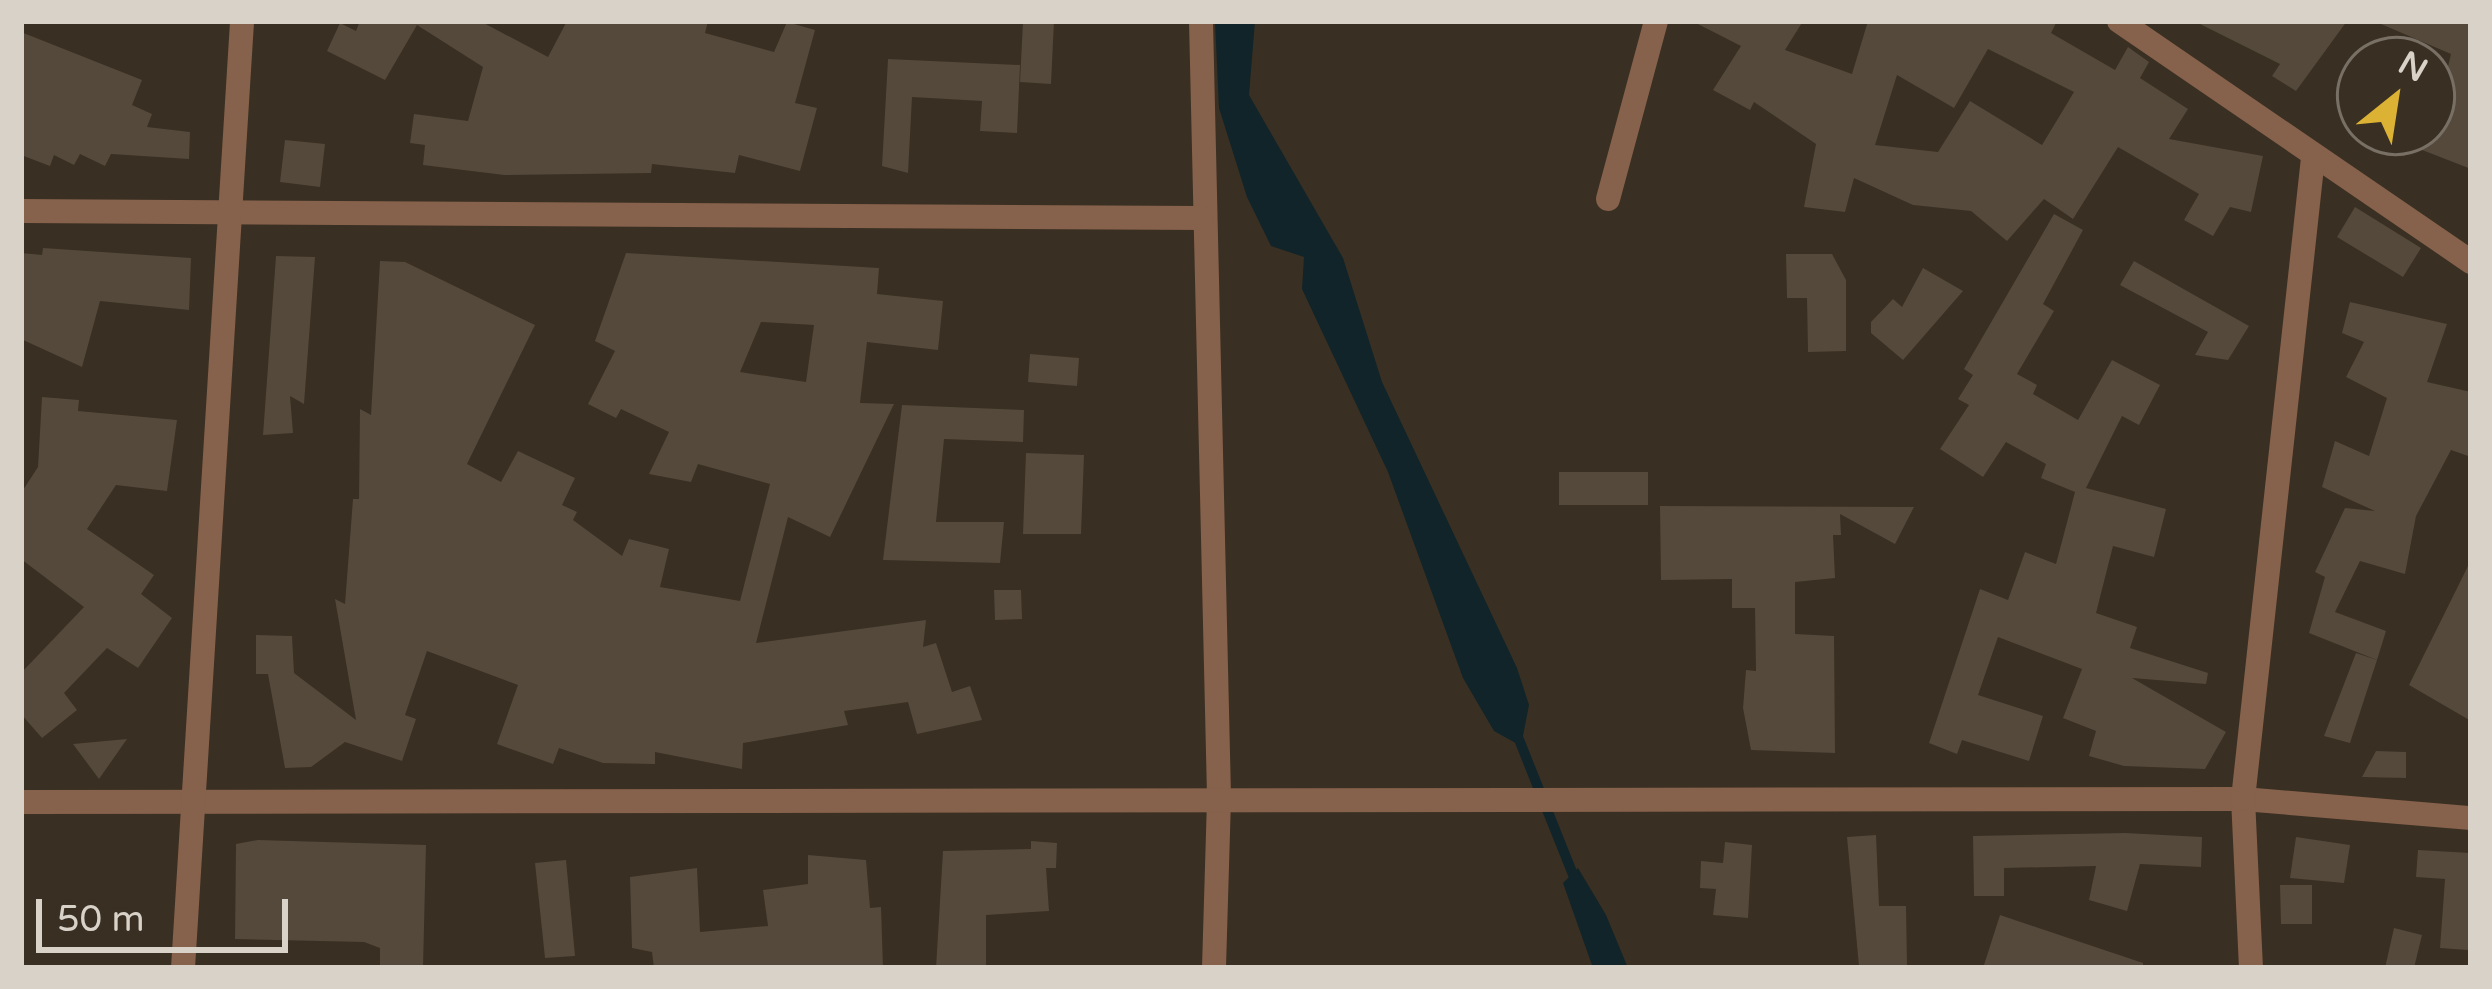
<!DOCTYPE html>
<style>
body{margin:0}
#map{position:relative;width:2492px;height:989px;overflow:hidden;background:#392f22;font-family:"Varela Round",sans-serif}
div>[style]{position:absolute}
.water>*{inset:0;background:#112429}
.stream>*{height:10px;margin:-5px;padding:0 5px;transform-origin:5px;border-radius:5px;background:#112429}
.building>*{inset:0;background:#54493b}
.minor>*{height:24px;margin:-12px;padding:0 12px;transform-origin:12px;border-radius:12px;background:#86614b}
span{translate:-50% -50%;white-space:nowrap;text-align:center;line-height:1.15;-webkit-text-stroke:9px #392f22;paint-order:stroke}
.frame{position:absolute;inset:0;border:24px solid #d8d2c9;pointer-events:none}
.north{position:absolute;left:2336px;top:36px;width:120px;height:120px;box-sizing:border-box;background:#392f22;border:3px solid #797065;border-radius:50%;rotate:30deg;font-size:33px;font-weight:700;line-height:48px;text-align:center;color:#d8d2c9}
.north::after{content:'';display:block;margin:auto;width:42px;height:54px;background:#dbb233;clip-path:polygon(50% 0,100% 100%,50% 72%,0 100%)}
.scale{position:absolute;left:36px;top:899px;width:252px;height:54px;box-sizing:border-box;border:6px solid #d8d2c9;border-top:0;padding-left:15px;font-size:36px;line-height:42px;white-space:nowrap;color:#d8d2c9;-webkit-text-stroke:9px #392f22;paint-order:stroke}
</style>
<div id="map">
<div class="water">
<i style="clip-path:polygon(1215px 21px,1255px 21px,1249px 95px,1343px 258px,1382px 382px,1517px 668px,1529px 705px,1521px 746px,1494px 731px,1463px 678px,1388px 472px,1302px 289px,1304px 257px,1271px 246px,1247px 197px,1219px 108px)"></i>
<i style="clip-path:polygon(1578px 868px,1606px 915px,1628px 968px,1593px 968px,1563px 883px)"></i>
</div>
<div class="stream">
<i style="left:1518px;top:737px;width:156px;rotate:68.2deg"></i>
</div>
<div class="building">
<i style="clip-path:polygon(360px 21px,480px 21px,548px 57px,567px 21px,708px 21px,705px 33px,774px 52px,787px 22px,815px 30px,795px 103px,817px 108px,800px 171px,739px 155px,735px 173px,652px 164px,651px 173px,504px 175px,423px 165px,425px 145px,410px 143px,414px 114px,468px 121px,483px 67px,417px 25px,385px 80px,327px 51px,340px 23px,356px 31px)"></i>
<i style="clip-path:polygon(1023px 21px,1054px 21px,1051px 84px,1020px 82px)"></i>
<i style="clip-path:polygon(evenodd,1692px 21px,1803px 21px,1785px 50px,1852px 74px,1868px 21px,2057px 21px,2051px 33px,2115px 70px,2128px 47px,2149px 62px,2140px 78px,2188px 109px,2169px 139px,2263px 156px,2251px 212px,2230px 207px,2213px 236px,2184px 220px,2199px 194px,2118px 147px,2073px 219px,2044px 199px,2007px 241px,1971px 211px,1913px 205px,1854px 178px,1845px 212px,1804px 207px,1816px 144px,1754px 102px,1750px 110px,1713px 90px,1741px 46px,1692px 21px,1988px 49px,2074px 92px,2042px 145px,1970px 101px,1938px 152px,1875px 145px,1897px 75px,1954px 108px,1988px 49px)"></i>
<i style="clip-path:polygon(2194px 21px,2347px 21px,2296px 91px,2272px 76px,2280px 64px)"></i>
<i style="clip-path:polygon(2374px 21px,2471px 21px,2471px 169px,2381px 134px,2432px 132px,2451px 54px)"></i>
<i style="clip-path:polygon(21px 32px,142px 80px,132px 105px,152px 114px,147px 127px,190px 132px,189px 159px,111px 154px,105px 166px,80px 154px,74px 165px,54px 155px,50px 166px,21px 155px)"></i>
<i style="clip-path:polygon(888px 59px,1020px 65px,1017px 133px,980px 131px,982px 101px,912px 97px,908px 173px,882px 166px)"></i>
<i style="clip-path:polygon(285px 140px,325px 144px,320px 187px,280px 182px)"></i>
<i style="clip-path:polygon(2355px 207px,2421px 248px,2403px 277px,2337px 237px)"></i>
<i style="clip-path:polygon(2054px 214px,2083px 230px,2043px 304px,2054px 311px,2017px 374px,2037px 385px,2033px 394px,2078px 420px,2112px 360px,2160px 385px,2139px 425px,2122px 416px,2086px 488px,2166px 509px,2154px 557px,2113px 546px,2096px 613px,2137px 627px,2130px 648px,2208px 673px,2206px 684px,2132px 678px,2226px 732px,2205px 769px,2124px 766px,2089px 756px,2096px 731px,2063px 718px,2082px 669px,1998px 637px,1978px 695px,2043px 716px,2029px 761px,1962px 740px,1957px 754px,1929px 743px,1980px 589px,2008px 600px,2025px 552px,2056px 564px,2075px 492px,2041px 478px,2046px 464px,2006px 442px,1983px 477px,1940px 449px,1969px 405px,1958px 399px,1973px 375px,1964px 369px)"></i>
<i style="clip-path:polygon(43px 248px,191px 258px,189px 310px,100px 301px,82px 367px,21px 339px,21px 253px,42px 255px)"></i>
<i style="clip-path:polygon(evenodd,626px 253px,879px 268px,877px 294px,943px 301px,938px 350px,867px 342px,860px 403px,894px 404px,830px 537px,788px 517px,756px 643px,926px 620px,923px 647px,936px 643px,952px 692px,970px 686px,982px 720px,917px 734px,908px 702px,844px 711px,848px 725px,743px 743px,742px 769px,655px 752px,655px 764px,603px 763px,559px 748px,553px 764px,497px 744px,518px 685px,427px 651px,405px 715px,416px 719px,402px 761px,345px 742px,311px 767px,285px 768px,268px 674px,256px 674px,256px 635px,292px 636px,294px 673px,356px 720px,335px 599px,345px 604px,353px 499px,359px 499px,360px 409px,371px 415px,380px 261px,405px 262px,535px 325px,467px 464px,501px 482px,518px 451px,575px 478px,562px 505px,577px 512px,573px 520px,622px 556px,629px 539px,669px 549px,660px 587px,740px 601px,770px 484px,698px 464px,691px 482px,649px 474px,669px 432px,621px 409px,616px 418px,588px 404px,615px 351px,595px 341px,626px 253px,761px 322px,814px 325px,806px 382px,740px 372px,761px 322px)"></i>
<i style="clip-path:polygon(1786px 254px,1832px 254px,1846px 280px,1846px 351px,1808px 352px,1807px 298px,1787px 298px)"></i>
<i style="clip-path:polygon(276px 256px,315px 257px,304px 404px,290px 396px,293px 433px,263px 435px)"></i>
<i style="clip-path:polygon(2134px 261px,2249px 326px,2228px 360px,2195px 355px,2208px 332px,2120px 285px)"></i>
<i style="clip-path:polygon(1923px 268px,1963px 291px,1903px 360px,1871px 333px,1871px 322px,1893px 299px,1902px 307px)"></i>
<i style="clip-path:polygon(2350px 302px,2447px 324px,2427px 382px,2471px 392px,2471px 457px,2451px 450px,2416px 516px,2405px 574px,2360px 561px,2335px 612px,2386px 631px,2377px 660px,2309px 633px,2325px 577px,2315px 572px,2345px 508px,2375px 511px,2322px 487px,2335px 441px,2369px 456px,2387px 398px,2346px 377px,2364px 342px,2342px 333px)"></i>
<i style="clip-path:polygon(1030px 354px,1079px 358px,1077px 386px,1028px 382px)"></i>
<i style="clip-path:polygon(42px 397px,79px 400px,78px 411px,177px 420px,167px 491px,116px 485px,87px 529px,154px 575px,141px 594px,172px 618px,138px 668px,107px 648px,64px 693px,77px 710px,42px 738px,21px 714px,21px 673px,84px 607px,21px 559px,21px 493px,38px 467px)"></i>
<i style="clip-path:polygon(902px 405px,1024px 410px,1023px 442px,944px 439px,936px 522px,1004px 522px,1000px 563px,883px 560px)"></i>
<i style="clip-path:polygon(1026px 453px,1084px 455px,1081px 534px,1023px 534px)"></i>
<i style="clip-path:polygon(1559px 472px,1648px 472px,1648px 505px,1559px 505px)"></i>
<i style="clip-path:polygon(1660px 506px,1914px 507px,1895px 544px,1840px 514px,1841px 535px,1833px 535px,1835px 578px,1795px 582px,1795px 634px,1834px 636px,1835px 753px,1751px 750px,1743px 708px,1746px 670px,1756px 671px,1755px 608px,1732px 608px,1732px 579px,1661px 580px)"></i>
<i style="clip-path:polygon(2471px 560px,2471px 721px,2409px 685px)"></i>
<i style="clip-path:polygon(994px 590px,1021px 590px,1022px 619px,995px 620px)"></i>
<i style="clip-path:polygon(2356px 653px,2377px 660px,2350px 743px,2324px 736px)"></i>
<i style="clip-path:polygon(127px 739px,99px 779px,73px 744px)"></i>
<i style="clip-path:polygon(2376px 751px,2406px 752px,2406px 778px,2362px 777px)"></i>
<i style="clip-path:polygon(2125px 833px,2202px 837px,2201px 867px,2140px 864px,2127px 911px,2089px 900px,2096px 866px,2004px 868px,2004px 896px,1974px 896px,1973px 836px)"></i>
<i style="clip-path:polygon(1876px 835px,1879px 906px,1906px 906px,1907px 966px,1859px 966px,1847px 837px)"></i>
<i style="clip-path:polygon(2296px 837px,2350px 845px,2344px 883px,2290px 878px)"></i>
<i style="clip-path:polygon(258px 840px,426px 845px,423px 968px,380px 968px,380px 948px,364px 942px,235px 939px,236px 844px)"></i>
<i style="clip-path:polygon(1031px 841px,1057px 843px,1056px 868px,1046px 868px,1049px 911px,986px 915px,986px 968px,936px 968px,943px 851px,1031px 849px)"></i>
<i style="clip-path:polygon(1725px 842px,1752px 845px,1748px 918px,1713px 915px,1716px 889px,1700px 888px,1701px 861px,1723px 863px)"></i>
<i style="clip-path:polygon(2418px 850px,2471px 853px,2468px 950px,2440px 948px,2445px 879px,2416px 877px)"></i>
<i style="clip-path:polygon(808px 855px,866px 860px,870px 908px,881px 907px,883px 968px,654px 968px,652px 952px,632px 948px,630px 877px,697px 868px,700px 932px,768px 926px,763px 890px,808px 884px)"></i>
<i style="clip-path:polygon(566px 860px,575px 956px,545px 958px,535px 863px)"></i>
<i style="clip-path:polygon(2280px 885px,2312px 885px,2312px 924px,2281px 924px)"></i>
<i style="clip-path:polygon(2000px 915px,2143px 963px,2143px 968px,1983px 968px)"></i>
<i style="clip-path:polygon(2394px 928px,2422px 935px,2414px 968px,2385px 968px)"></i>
</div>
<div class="minor">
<i style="left:1201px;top:21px;width:778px;rotate:88.67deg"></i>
<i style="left:1219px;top:799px;width:169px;rotate:91.7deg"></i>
<i style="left:2119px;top:21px;width:427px;rotate:34.4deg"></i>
<i style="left:1608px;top:199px;width:184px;rotate:-74.9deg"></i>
<i style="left:21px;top:211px;width:1181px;rotate:0.34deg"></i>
<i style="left:21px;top:802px;width:2222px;rotate:-0.08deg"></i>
<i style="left:2243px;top:799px;width:229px;rotate:4.8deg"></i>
<i style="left:183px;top:968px;width:949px;rotate:-86.43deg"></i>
<i style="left:2251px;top:968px;width:169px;rotate:-92.7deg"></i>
<i style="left:2243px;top:799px;width:645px;rotate:-83.77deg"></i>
</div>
<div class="frame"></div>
<div class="north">N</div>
<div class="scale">50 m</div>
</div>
